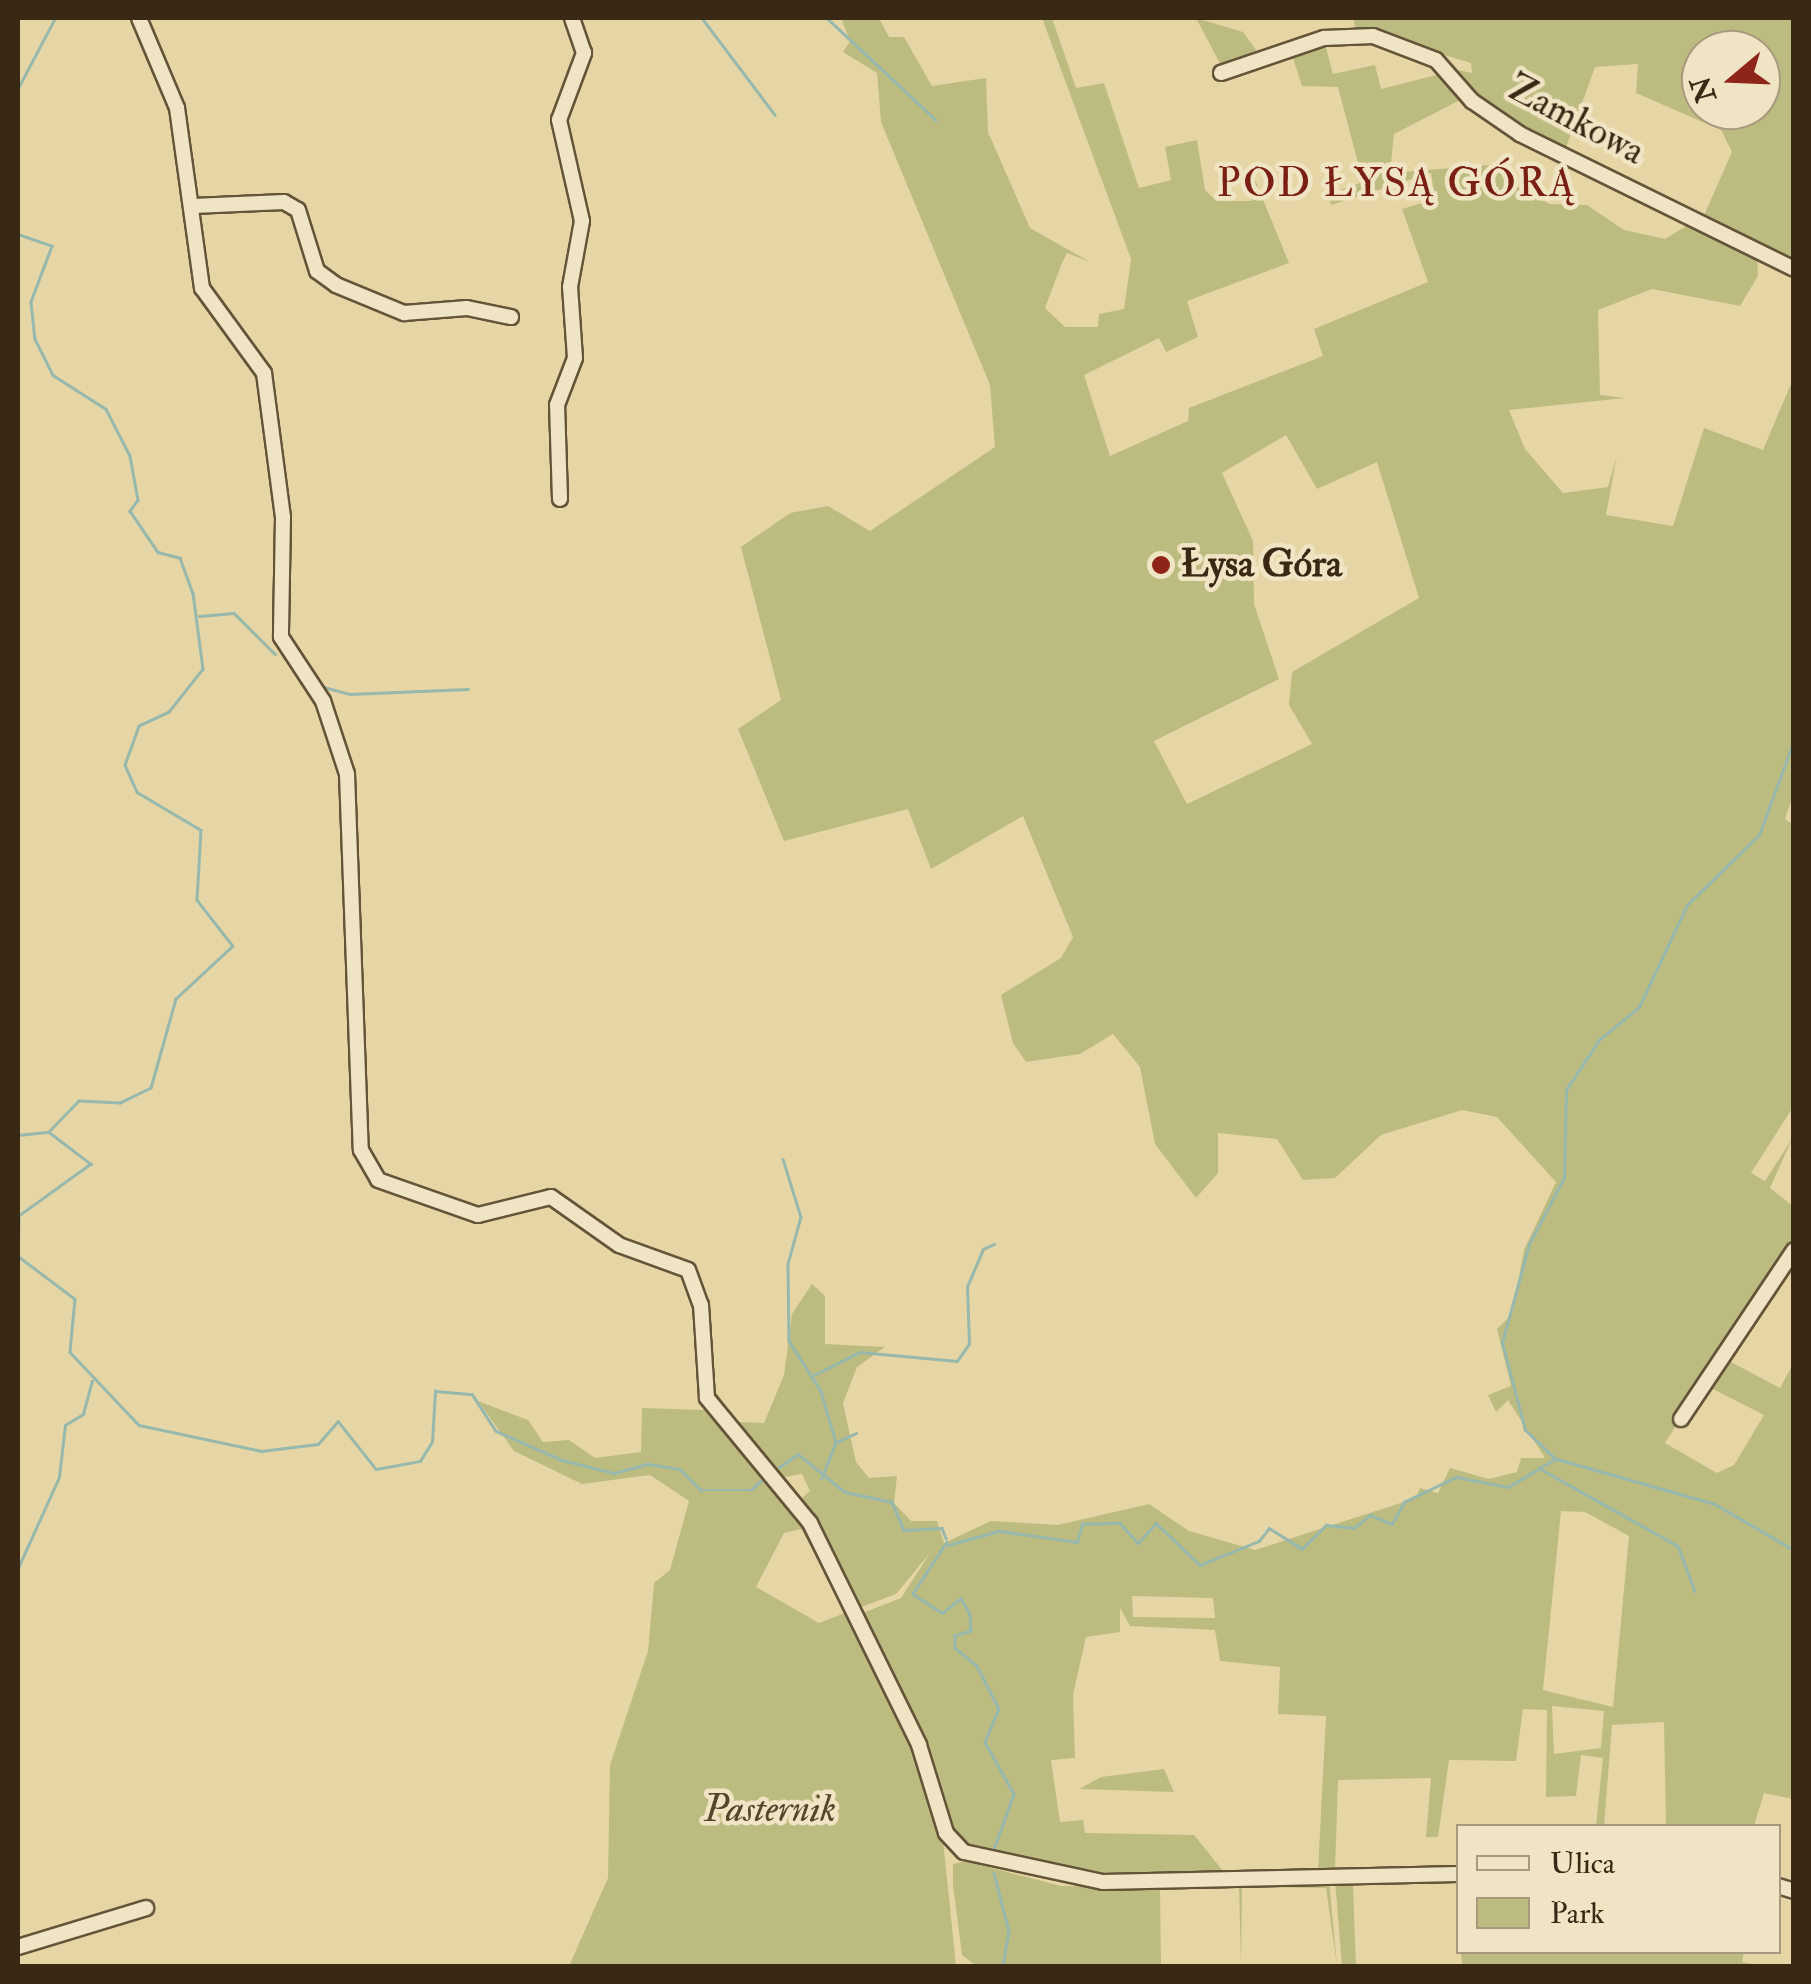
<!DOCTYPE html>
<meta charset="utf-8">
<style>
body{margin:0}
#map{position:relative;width:1811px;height:1984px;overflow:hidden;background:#e6d6a5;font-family:"IM FELL Double Pica",serif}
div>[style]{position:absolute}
.green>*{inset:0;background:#bcbc81}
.stream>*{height:2.5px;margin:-1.25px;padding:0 1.25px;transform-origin:1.25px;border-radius:1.25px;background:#97b8ac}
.roads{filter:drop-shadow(2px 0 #645438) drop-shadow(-2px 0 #645438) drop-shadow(0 2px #645438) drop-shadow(0 -2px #645438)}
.minor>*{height:14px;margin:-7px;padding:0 7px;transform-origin:7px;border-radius:7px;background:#efe4c4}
.dots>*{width:28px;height:28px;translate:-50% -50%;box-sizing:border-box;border:5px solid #efe4c4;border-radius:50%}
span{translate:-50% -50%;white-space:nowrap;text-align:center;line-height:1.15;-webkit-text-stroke:9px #efe4c4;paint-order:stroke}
.street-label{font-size:38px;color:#392914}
.poi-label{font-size:38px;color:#392914;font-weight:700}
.left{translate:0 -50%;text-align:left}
.park-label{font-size:38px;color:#53462a;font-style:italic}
.neighbourhood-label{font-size:40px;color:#7a1f14;letter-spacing:2.5px}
.frame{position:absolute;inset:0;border:20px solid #392914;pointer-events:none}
.legend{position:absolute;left:1456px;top:1824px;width:325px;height:130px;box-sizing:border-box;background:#efe4c4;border:2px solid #a6997e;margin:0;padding:12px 18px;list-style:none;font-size:30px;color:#392914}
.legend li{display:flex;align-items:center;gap:20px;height:50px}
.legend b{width:50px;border:2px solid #a6997e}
.north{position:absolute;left:1681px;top:30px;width:100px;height:100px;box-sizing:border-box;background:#efe4c4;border:2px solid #a6997e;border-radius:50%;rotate:251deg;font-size:28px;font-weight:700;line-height:40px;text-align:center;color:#392914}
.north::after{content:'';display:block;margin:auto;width:35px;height:45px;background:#8f2418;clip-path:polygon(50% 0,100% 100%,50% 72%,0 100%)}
</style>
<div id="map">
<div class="green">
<i style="clip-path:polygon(evenodd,841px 18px,879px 18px,889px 37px,904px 37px,932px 86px,986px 78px,988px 132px,1030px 228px,1090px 262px,1067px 253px,1062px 263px,1045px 308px,1065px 327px,1098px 327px,1099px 314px,1124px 309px,1131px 259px,1042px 18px,1052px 18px,1076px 88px,1104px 83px,1139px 188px,1171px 180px,1165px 147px,1197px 140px,1205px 190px,1216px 201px,1252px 201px,1245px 177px,1253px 175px,1289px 263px,1187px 301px,1198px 337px,1166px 352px,1159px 338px,1084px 375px,1110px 456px,1188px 421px,1189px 408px,1323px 356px,1314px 329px,1428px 282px,1402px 209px,1435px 199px,1431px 173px,1331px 205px,1328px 194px,1363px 182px,1338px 87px,1302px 86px,1292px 55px,1325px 44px,1333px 74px,1375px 65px,1381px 89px,1448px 72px,1466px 97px,1394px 134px,1390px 173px,1501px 164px,1506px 181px,1550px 204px,1587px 205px,1624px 230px,1665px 239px,1691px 223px,1757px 254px,1758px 276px,1740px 306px,1652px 289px,1598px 310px,1600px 395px,1625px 398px,1509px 410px,1525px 449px,1563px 493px,1608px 487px,1617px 455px,1606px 515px,1673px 526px,1704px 428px,1763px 450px,1793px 379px,1794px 792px,1785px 819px,1794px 825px,1793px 1107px,1751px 1173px,1765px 1181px,1793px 1137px,1770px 1188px,1793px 1206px,1793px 1241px,1665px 1443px,1717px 1473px,1734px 1465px,1764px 1415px,1707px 1386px,1793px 1254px,1729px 1361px,1780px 1388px,1793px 1364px,1793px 1799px,1764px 1793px,1754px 1826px,1666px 1826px,1664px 1722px,1612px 1725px,1604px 1826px,1596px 1826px,1603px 1758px,1581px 1755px,1576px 1796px,1546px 1797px,1547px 1710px,1523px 1709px,1516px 1761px,1449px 1760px,1438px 1837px,1426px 1837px,1431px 1778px,1338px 1780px,1335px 1871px,1318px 1871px,1326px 1716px,1278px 1714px,1280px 1667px,1220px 1661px,1215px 1630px,1130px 1626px,1120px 1608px,1120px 1632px,1086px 1637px,1073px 1695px,1075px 1758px,1051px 1760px,1060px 1822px,1083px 1820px,1085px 1833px,1194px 1835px,1223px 1871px,1099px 1878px,1046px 1872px,958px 1843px,855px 1616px,901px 1598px,930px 1553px,896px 1594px,856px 1609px,802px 1498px,810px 1491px,802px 1474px,784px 1477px,717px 1408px,709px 1382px,737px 1422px,764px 1423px,784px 1375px,792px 1314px,812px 1284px,825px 1296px,825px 1344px,885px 1347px,857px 1367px,843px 1403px,856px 1462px,869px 1478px,897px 1476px,894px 1503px,911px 1521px,937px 1521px,944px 1543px,991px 1521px,1058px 1525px,1149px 1504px,1189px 1531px,1255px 1550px,1416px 1498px,1420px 1488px,1438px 1493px,1450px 1468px,1489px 1479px,1517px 1472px,1521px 1458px,1545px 1458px,1508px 1400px,1496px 1412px,1488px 1395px,1511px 1386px,1497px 1329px,1512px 1314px,1524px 1250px,1556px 1182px,1497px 1117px,1462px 1110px,1381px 1135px,1335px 1178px,1303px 1180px,1277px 1139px,1218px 1133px,1218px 1173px,1196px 1198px,1155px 1144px,1140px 1067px,1113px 1034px,1080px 1054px,1026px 1062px,1013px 1043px,1001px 995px,1061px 958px,1073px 937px,1023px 816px,931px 869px,908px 809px,784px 841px,738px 729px,781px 700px,741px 547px,790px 513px,828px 506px,870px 531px,995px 447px,990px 385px,881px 122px,877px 73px,843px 52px,850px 41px,841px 18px,1286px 435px,1317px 489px,1377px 462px,1419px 598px,1292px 672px,1289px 705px,1312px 744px,1187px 804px,1154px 741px,1279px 679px,1254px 604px,1253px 541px,1222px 473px,1286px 435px,841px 18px,1561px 1511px,1585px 1512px,1629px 1536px,1613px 1707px,1543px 1690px,1561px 1511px,841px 18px,1132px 1596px,1213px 1598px,1215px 1618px,1133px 1617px,1132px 1596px,841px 18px,1552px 1706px,1604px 1711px,1601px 1748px,1554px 1754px,1552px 1706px)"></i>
<i style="clip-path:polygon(1196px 18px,1243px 32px,1262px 58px,1222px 67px)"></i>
<i style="clip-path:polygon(evenodd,1353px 18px,1793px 18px,1793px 266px,1702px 220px,1732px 152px,1721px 130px,1636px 93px,1638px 64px,1595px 67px,1565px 151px,1472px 92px,1458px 70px,1472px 73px,1471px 63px,1356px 29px,1353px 18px,1701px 50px,1761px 50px,1761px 110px,1701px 110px,1701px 50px)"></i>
<i style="clip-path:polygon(478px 1401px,528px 1420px,543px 1442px,569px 1440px,595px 1458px,641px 1452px,642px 1408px,704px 1410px,804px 1519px,839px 1598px,801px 1529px,784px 1533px,756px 1587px,819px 1623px,845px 1613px,904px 1722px,943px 1840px,956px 1966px,569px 1966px,608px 1878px,610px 1765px,648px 1651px,654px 1583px,670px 1570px,689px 1501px,650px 1475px,582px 1484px,514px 1451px)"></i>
<i style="clip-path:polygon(1164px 1769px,1174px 1792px,1079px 1789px,1101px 1777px)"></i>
<i style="clip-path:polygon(965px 1861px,1061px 1886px,1160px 1887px,1161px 1966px,968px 1966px,975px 1965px,962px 1955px,953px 1885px,953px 1864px)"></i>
<i style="clip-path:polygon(1329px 1880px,1337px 1966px,1326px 1888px,1242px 1887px,1241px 1966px,1239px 1883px)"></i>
<i style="clip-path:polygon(1335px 1880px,1353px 1886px,1356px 1966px,1342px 1966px)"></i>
<i style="clip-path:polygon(1461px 1952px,1744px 1952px,1742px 1962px,1762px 1966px,1462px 1966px)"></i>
</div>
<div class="stream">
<i style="left:702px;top:18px;width:121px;rotate:53deg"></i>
<i style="left:827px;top:18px;width:149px;rotate:43.1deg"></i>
<i style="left:18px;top:88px;width:79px;rotate:-62.1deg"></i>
<i style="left:18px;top:234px;width:36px;rotate:19deg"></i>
<i style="left:52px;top:246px;width:60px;rotate:110.6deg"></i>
<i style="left:31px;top:302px;width:37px;rotate:84deg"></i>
<i style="left:35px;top:339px;width:40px;rotate:63.4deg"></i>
<i style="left:53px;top:375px;width:63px;rotate:32.7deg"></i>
<i style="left:106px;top:409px;width:53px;rotate:62.9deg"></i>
<i style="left:130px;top:456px;width:45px;rotate:79.7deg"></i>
<i style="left:138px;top:500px;width:14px;rotate:126deg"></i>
<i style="left:130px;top:511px;width:50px;rotate:55.7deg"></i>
<i style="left:158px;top:552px;width:23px;rotate:15deg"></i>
<i style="left:180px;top:558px;width:37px;rotate:70deg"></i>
<i style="left:193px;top:593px;width:77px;rotate:82.5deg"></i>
<i style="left:203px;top:669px;width:55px;rotate:128.3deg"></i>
<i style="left:169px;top:712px;width:33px;rotate:155deg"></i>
<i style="left:139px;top:726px;width:41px;rotate:109.7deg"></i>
<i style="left:125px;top:765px;width:30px;rotate:66deg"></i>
<i style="left:137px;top:792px;width:74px;rotate:30.7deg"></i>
<i style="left:201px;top:830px;width:70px;rotate:93.3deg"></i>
<i style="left:197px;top:900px;width:58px;rotate:52deg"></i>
<i style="left:233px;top:946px;width:78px;rotate:137.1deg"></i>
<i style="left:176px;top:999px;width:92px;rotate:105.7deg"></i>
<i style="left:151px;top:1088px;width:34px;rotate:154deg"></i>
<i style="left:120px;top:1103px;width:41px;rotate:-177.2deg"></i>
<i style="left:79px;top:1101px;width:43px;rotate:134.1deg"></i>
<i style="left:49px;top:1132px;width:53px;rotate:37.3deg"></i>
<i style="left:91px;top:1164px;width:89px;rotate:144.2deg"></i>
<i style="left:19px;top:1216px;width:39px;rotate:91deg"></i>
<i style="left:199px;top:616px;width:35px;rotate:-5deg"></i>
<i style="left:234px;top:613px;width:58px;rotate:45deg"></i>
<i style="left:320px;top:686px;width:31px;rotate:15deg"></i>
<i style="left:350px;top:694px;width:118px;rotate:-2.4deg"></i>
<i style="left:18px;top:1135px;width:31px;rotate:-6deg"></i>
<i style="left:783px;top:1159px;width:61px;rotate:72.8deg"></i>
<i style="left:801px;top:1217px;width:49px;rotate:105.5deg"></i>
<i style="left:788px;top:1264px;width:77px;rotate:89.3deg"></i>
<i style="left:789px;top:1341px;width:59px;rotate:57.4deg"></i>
<i style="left:821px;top:1391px;width:54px;rotate:73.9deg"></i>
<i style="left:836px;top:1443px;width:38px;rotate:112deg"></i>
<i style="left:18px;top:1256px;width:71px;rotate:37deg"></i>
<i style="left:75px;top:1299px;width:53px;rotate:95.4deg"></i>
<i style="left:70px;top:1352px;width:100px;rotate:46.6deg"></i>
<i style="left:139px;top:1425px;width:125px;rotate:12deg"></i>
<i style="left:261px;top:1451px;width:57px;rotate:-7deg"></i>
<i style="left:318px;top:1444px;width:30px;rotate:-49deg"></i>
<i style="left:338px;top:1421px;width:61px;rotate:51.6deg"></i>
<i style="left:376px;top:1469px;width:45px;rotate:-10.3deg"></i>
<i style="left:420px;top:1461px;width:22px;rotate:-58deg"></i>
<i style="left:432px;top:1442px;width:51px;rotate:-86.6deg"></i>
<i style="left:435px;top:1391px;width:37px;rotate:5deg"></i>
<i style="left:472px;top:1394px;width:44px;rotate:57deg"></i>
<i style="left:496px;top:1431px;width:72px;rotate:23.7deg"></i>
<i style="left:562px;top:1460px;width:54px;rotate:14deg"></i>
<i style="left:614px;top:1473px;width:35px;rotate:-15deg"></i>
<i style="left:648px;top:1464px;width:32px;rotate:9deg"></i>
<i style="left:680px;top:1469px;width:30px;rotate:45deg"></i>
<i style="left:701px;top:1490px;width:50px"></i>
<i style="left:751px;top:1490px;width:16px;rotate:-43deg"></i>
<i style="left:814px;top:1375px;width:51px;rotate:-26.6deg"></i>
<i style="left:860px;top:1352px;width:97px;rotate:5.3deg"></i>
<i style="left:957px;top:1361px;width:21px;rotate:-55deg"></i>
<i style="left:969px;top:1344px;width:57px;rotate:-92deg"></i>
<i style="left:967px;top:1287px;width:41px;rotate:-67.2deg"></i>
<i style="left:983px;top:1249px;width:12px;rotate:-24deg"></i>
<i style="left:837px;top:1442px;width:21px;rotate:-25deg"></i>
<i style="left:1557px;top:1459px;width:164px;rotate:15.9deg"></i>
<i style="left:1715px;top:1504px;width:91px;rotate:30.2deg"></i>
<i style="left:779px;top:1467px;width:23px;rotate:-34deg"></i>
<i style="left:798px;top:1454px;width:60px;rotate:39deg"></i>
<i style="left:845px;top:1492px;width:48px;rotate:12deg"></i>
<i style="left:892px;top:1502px;width:30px;rotate:67deg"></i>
<i style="left:904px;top:1530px;width:38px;rotate:-3deg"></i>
<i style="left:942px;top:1528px;width:11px;rotate:68deg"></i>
<i style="left:1539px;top:1468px;width:159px;rotate:29.3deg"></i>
<i style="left:1678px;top:1546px;width:48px;rotate:69.3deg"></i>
<i style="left:947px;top:1542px;width:62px;rotate:123.2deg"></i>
<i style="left:913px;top:1594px;width:35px;rotate:33deg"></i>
<i style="left:942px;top:1613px;width:24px;rotate:-38deg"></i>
<i style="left:961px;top:1598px;width:18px;rotate:61deg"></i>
<i style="left:970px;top:1614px;width:17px;rotate:87deg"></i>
<i style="left:971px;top:1631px;width:17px;rotate:163deg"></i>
<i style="left:955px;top:1636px;width:12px;rotate:90deg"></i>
<i style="left:955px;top:1648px;width:28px;rotate:39deg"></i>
<i style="left:977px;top:1666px;width:48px;rotate:62.9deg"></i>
<i style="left:999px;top:1709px;width:36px;rotate:113deg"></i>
<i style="left:985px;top:1742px;width:60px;rotate:60.9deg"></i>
<i style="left:1014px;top:1794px;width:62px;rotate:109.9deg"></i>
<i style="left:948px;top:1545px;width:53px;rotate:-15.4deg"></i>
<i style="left:999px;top:1531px;width:79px;rotate:8deg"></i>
<i style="left:1077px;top:1542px;width:19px;rotate:-74deg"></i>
<i style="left:1082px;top:1524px;width:38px;rotate:-2deg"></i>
<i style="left:1120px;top:1523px;width:27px;rotate:48deg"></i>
<i style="left:1138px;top:1543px;width:27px;rotate:-48deg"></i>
<i style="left:1156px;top:1523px;width:61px;rotate:43.7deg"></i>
<i style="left:1200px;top:1565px;width:64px;rotate:-22.1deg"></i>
<i style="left:1259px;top:1541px;width:16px;rotate:-52deg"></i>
<i style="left:1269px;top:1528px;width:39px;rotate:32deg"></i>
<i style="left:1302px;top:1549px;width:34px;rotate:-45deg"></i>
<i style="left:1326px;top:1525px;width:28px;rotate:6deg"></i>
<i style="left:1354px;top:1528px;width:21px;rotate:-39deg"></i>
<i style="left:1370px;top:1515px;width:24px;rotate:22deg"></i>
<i style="left:1392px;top:1524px;width:25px;rotate:-61deg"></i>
<i style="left:1404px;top:1502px;width:58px;rotate:-25.7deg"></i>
<i style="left:1456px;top:1477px;width:53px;rotate:10.9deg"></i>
<i style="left:1508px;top:1487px;width:55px;rotate:-30.8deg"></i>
<i style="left:1555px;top:1459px;width:42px;rotate:-136deg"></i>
<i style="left:1525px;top:1430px;width:90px;rotate:-104.8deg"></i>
<i style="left:1502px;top:1343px;width:103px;rotate:-74.7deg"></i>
<i style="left:1529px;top:1244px;width:75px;rotate:-62.1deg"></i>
<i style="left:1564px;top:1178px;width:88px;rotate:-88.7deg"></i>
<i style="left:1566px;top:1090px;width:60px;rotate:-56.6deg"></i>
<i style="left:1599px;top:1040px;width:52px;rotate:-39.5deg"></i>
<i style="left:1639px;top:1007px;width:113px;rotate:-64.8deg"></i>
<i style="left:1687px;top:905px;width:100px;rotate:-44.2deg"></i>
<i style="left:1759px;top:835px;width:101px;rotate:-69.8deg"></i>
<i style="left:18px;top:1568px;width:100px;rotate:-65.7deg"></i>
<i style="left:59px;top:1477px;width:52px;rotate:-83.4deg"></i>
<i style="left:65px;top:1425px;width:21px;rotate:-31deg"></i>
<i style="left:83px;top:1414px;width:34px;rotate:-75deg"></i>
<i style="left:994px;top:1873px;width:60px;rotate:75.5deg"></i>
<i style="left:1009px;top:1931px;width:36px;rotate:100deg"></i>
</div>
<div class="roads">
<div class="minor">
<i style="left:139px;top:18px;width:98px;rotate:67.1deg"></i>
<i style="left:177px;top:108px;width:182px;rotate:82.1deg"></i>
<i style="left:202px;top:288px;width:105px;rotate:53.9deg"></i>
<i style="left:264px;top:373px;width:145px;rotate:82.5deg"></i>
<i style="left:283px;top:517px;width:120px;rotate:91deg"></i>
<i style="left:281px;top:637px;width:77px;rotate:56.7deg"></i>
<i style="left:323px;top:701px;width:77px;rotate:71.8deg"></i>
<i style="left:347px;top:774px;width:376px;rotate:87.9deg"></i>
<i style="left:361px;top:1150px;width:34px;rotate:60deg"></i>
<i style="left:378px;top:1180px;width:106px;rotate:19.3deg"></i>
<i style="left:478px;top:1215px;width:75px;rotate:-13.9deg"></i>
<i style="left:551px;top:1197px;width:83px;rotate:35.2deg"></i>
<i style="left:619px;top:1245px;width:73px;rotate:19.9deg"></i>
<i style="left:688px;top:1270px;width:37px;rotate:70deg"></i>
<i style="left:701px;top:1305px;width:93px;rotate:86.3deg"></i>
<i style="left:707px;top:1398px;width:162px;rotate:50.5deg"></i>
<i style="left:810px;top:1523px;width:247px;rotate:63.8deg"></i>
<i style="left:919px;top:1745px;width:92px;rotate:72.9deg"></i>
<i style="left:946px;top:1833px;width:26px;rotate:47deg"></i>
<i style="left:964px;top:1852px;width:142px;rotate:12.2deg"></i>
<i style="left:1103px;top:1882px;width:355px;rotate:-1.3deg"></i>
<i style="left:1221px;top:73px;width:109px;rotate:-18.8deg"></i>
<i style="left:1324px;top:38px;width:49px;rotate:-2.3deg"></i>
<i style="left:1373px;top:36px;width:67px;rotate:20.9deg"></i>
<i style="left:1436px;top:60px;width:55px;rotate:48.7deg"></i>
<i style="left:1472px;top:101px;width:58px;rotate:34.5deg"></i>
<i style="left:1520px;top:134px;width:305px;rotate:26.2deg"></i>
<i style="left:193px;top:206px;width:91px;rotate:-2.5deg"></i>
<i style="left:284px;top:202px;width:16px;rotate:30deg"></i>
<i style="left:298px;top:210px;width:64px;rotate:72.7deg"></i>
<i style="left:317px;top:271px;width:24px;rotate:36deg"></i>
<i style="left:336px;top:285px;width:74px;rotate:22.4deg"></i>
<i style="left:404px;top:313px;width:63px;rotate:-4.5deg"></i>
<i style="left:467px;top:308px;width:45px;rotate:11.6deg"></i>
<i style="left:560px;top:499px;width:94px;rotate:-91.8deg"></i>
<i style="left:557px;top:405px;width:50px;rotate:-69deg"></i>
<i style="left:575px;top:358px;width:71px;rotate:-94deg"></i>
<i style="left:570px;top:287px;width:67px;rotate:-79.7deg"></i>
<i style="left:582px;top:221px;width:104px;rotate:-102.8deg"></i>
<i style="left:559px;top:120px;width:72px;rotate:-69.5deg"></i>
<i style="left:584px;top:53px;width:37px;rotate:-109deg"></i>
<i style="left:1681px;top:1419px;width:203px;rotate:-56.2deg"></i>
<i style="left:1778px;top:1886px;width:17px;rotate:17deg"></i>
<i style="left:18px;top:1947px;width:134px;rotate:-16.9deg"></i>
</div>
</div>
<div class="dots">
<i style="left:1161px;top:565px;background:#8f2418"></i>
</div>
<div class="street-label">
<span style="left:1576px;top:120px;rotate:28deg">Zamkowa</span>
</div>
<div class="poi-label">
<span class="left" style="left:1181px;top:565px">Łysa Góra</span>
</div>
<div class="park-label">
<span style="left:770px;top:1810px">Pasternik</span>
</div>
<div class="neighbourhood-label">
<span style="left:1397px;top:184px">POD ŁYSĄ GÓRĄ</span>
</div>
<div class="frame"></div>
<ul class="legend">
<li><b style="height:12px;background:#efe4c4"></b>Ulica</li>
<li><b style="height:28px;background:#bcbc81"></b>Park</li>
</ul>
<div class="north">N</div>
</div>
